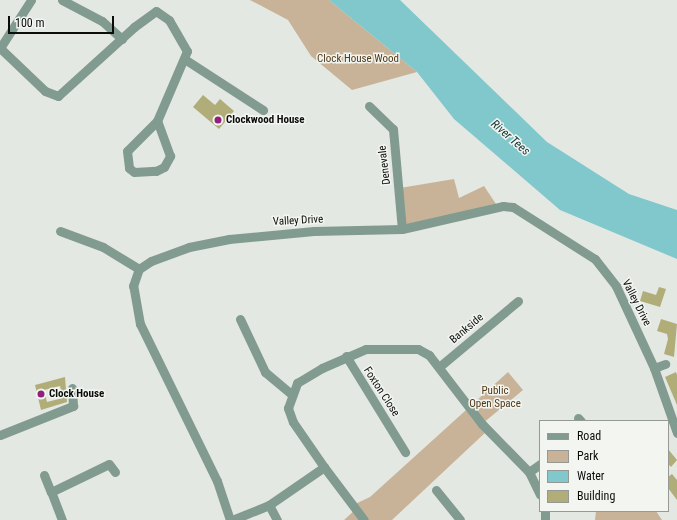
<!DOCTYPE html>
<style>
body{margin:0}
#map{position:relative;width:677px;height:520px;overflow:hidden;background:#e4e8e3;font-family:"Roboto Condensed",sans-serif}
div>[style]{position:absolute}
.green>*{inset:0;background:#c8b398}
.water>*{inset:0;background:#81c8cc}
.building>*{inset:0;background:#b1ad79}
.minor>*{height:9px;margin:-4.5px;padding:0 4.5px;transform-origin:4.5px;border-radius:4.5px;background:#829b91}
.dots>*{width:11px;height:11px;translate:-50% -50%;box-sizing:border-box;border:2px solid #f2f5f0;border-radius:50%}
span{translate:-50% -50%;white-space:nowrap;text-align:center;line-height:1.15;-webkit-text-stroke:3px #f2f5f0;paint-order:stroke}
.park-label{font-size:11px;color:#513816}
.poi-label{font-size:11px;color:#0c0d0b;font-weight:700}
.left{translate:0 -50%;text-align:left}
.street-label{font-size:11px;color:#0c0d0b}
.water-label{font-size:12px;color:#0f3335;font-style:italic}
.legend{position:absolute;left:539px;top:420px;width:130px;height:92px;box-sizing:border-box;background:#f2f5f0;border:1px solid #969894;margin:0;padding:5px 7px;list-style:none;font-size:12px;color:#0c0d0b}
.legend li{display:flex;align-items:center;gap:8px;height:20px}
.legend b{width:20px;border:1px solid #969894}
.scale{position:absolute;left:8px;top:16px;width:106px;height:18px;box-sizing:border-box;border:2px solid #0c0d0b;border-top:0;padding-left:5px;font-size:12px;line-height:14px;white-space:nowrap;color:#0c0d0b;-webkit-text-stroke:3px #f2f5f0;paint-order:stroke}
</style>
<div id="map">
<div class="green">
<i style="clip-path:polygon(250px 0,329px 0,417px 72px,352px 90px,311px 56px,288px 20px)"></i>
<i style="clip-path:polygon(454px 179px,459px 198px,484px 186px,498px 207px,402px 229px,400px 188px)"></i>
<i style="clip-path:polygon(508px 372px,523px 390px,482px 424px,487px 431px,392px 520px,344px 520px,356px 509px,353px 505px,370px 497px)"></i>
<i style="clip-path:polygon(596px 511px,656px 511px,662px 520px,595px 520px)"></i>
</div>
<div class="water">
<i style="clip-path:polygon(329px 0,400px 0,547px 142px,629px 194px,677px 210px,677px 259px,560px 210px,454px 119px,417px 72px)"></i>
</div>
<div class="building">
<i style="clip-path:polygon(203px 95px,215px 105px,220px 99px,234px 111px,219px 129px,193px 107px)"></i>
<i style="clip-path:polygon(659px 287px,666px 289px,660px 307px,640px 301px,643px 291px,656px 295px)"></i>
<i style="clip-path:polygon(661px 319px,677px 324px,674px 357px,664px 354px,668px 339px,667px 334px,657px 331px)"></i>
<i style="clip-path:polygon(676px 372px,677px 375px,677px 405px,665px 377px)"></i>
<i style="clip-path:polygon(evenodd,65px 377px,67px 402px,41px 410px,35px 385px,65px 377px,60px 386px,63px 398px,47px 402px,44px 390px,60px 386px)"></i>
<i style="clip-path:polygon(668px 449px,677px 460px,671px 467px,668px 464px)"></i>
<i style="clip-path:polygon(672px 474px,677px 480px,677px 500px,668px 488px,668px 477px)"></i>
</div>
<div class="minor">
<i style="left:62px;top:0;width:45px;rotate:27.7deg"></i>
<i style="left:102px;top:21px;width:27px;rotate:42deg"></i>
<i style="left:0;top:48px;width:62px;rotate:43.7deg"></i>
<i style="left:45px;top:91px;width:14px;rotate:21deg"></i>
<i style="left:58px;top:96px;width:103px;rotate:-42.2deg"></i>
<i style="left:134px;top:27px;width:27px;rotate:-36deg"></i>
<i style="left:156px;top:11px;width:16px;rotate:35deg"></i>
<i style="left:169px;top:20px;width:36px;rotate:60deg"></i>
<i style="left:187px;top:51px;width:76px;rotate:113.2deg"></i>
<i style="left:157px;top:121px;width:42px;rotate:135deg"></i>
<i style="left:127px;top:151px;width:17px;rotate:83deg"></i>
<i style="left:129px;top:168px;width:6px;rotate:39deg"></i>
<i style="left:134px;top:172px;width:22px;rotate:-3deg"></i>
<i style="left:156px;top:171px;width:9px;rotate:-27deg"></i>
<i style="left:164px;top:167px;width:13px;rotate:-61deg"></i>
<i style="left:170px;top:156px;width:37px;rotate:-110deg"></i>
<i style="left:0;top:48px;width:57px;rotate:-57.1deg"></i>
<i style="left:186px;top:60px;width:92px;rotate:33deg"></i>
<i style="left:369px;top:106px;width:33px;rotate:44deg"></i>
<i style="left:393px;top:129px;width:100px;rotate:84.9deg"></i>
<i style="left:60px;top:231px;width:46px;rotate:20.4deg"></i>
<i style="left:103px;top:247px;width:42px;rotate:31.4deg"></i>
<i style="left:240px;top:319px;width:59px;rotate:64.7deg"></i>
<i style="left:265px;top:372px;width:34px;rotate:40deg"></i>
<i style="left:346px;top:356px;width:113px;rotate:58.4deg"></i>
<i style="left:439px;top:367px;width:103px;rotate:-39.9deg"></i>
<i style="left:654px;top:368px;width:12px;rotate:-20deg"></i>
<i style="left:578px;top:418px;width:4px;rotate:45deg"></i>
<i style="left:0;top:435px;width:79px;rotate:-21.7deg"></i>
<i style="left:73px;top:406px;width:18px;rotate:-93deg"></i>
<i style="left:324px;top:467px;width:55px;rotate:-124.6deg"></i>
<i style="left:293px;top:422px;width:15px;rotate:-110deg"></i>
<i style="left:288px;top:408px;width:27px;rotate:-70deg"></i>
<i style="left:297px;top:383px;width:29px;rotate:-31deg"></i>
<i style="left:322px;top:368px;width:48px;rotate:-23.4deg"></i>
<i style="left:366px;top:349px;width:52px"></i>
<i style="left:418px;top:349px;width:13px;rotate:29deg"></i>
<i style="left:429px;top:355px;width:87px;rotate:52.5deg"></i>
<i style="left:482px;top:424px;width:67px;rotate:45.6deg"></i>
<i style="left:529px;top:472px;width:25px;rotate:64deg"></i>
<i style="left:529px;top:472px;width:14px;rotate:-36deg"></i>
<i style="left:44px;top:475px;width:18px;rotate:68deg"></i>
<i style="left:436px;top:490px;width:38px;rotate:51deg"></i>
<i style="left:269px;top:505px;width:17px;rotate:62deg"></i>
<i style="left:545px;top:511px;width:9px;rotate:90deg"></i>
<i style="left:62px;top:520px;width:30px;rotate:-111deg"></i>
<i style="left:51px;top:492px;width:64px;rotate:-25.8deg"></i>
<i style="left:109px;top:464px;width:10px;rotate:53deg"></i>
<i style="left:230px;top:520px;width:41px;rotate:-108.4deg"></i>
<i style="left:217px;top:481px;width:175px;rotate:-116.1deg"></i>
<i style="left:140px;top:324px;width:39px;rotate:-100deg"></i>
<i style="left:133px;top:286px;width:18px;rotate:-71deg"></i>
<i style="left:139px;top:269px;width:14px;rotate:-34deg"></i>
<i style="left:151px;top:261px;width:40px;rotate:-20.2deg"></i>
<i style="left:189px;top:247px;width:41px;rotate:-11.3deg"></i>
<i style="left:229px;top:239px;width:85px;rotate:-5.4deg"></i>
<i style="left:314px;top:231px;width:88px;rotate:-1.3deg"></i>
<i style="left:402px;top:229px;width:104px;rotate:-12.8deg"></i>
<i style="left:503px;top:206px;width:10px;rotate:6deg"></i>
<i style="left:513px;top:207px;width:97px;rotate:32.4deg"></i>
<i style="left:595px;top:259px;width:34px;rotate:52deg"></i>
<i style="left:616px;top:286px;width:90px;rotate:65.1deg"></i>
<i style="left:654px;top:368px;width:69px;rotate:70.5deg"></i>
<i style="left:232px;top:520px;width:40px;rotate:-22deg"></i>
<i style="left:269px;top:505px;width:67px;rotate:-34.6deg"></i>
<i style="left:324px;top:467px;width:66px;rotate:53deg"></i>
</div>
<div class="dots">
<i style="left:218px;top:120px;background:#911f7e"></i>
<i style="left:41px;top:394px;background:#911f7e"></i>
</div>
<div class="park-label">
<span style="left:358px;top:59px">Clock House Wood</span>
<span style="left:495px;top:398px">Public<br>Open Space</span>
</div>
<div class="poi-label">
<span class="left" style="left:226px;top:120px">Clockwood House</span>
<span class="left" style="left:49px;top:394px">Clock House</span>
</div>
<div class="street-label">
<span style="left:385px;top:165px;rotate:-97deg">Denevale</span>
<span style="left:298px;top:221px;rotate:-3deg">Valley Drive</span>
<span style="left:636px;top:303px;rotate:63deg">Valley Drive</span>
<span style="left:467px;top:329px;rotate:-40deg">Bankside</span>
<span style="left:381px;top:392px;rotate:57deg">Foxton Close</span>
</div>
<div class="water-label">
<span style="left:510px;top:138px;rotate:41deg">River Tees</span>
</div>
<ul class="legend">
<li><b style="height:5px;background:#829b91"></b>Road</li>
<li><b style="height:11px;background:#c8b398"></b>Park</li>
<li><b style="height:11px;background:#81c8cc"></b>Water</li>
<li><b style="height:11px;background:#b1ad79"></b>Building</li>
</ul>
<div class="scale">100 m</div>
</div>
